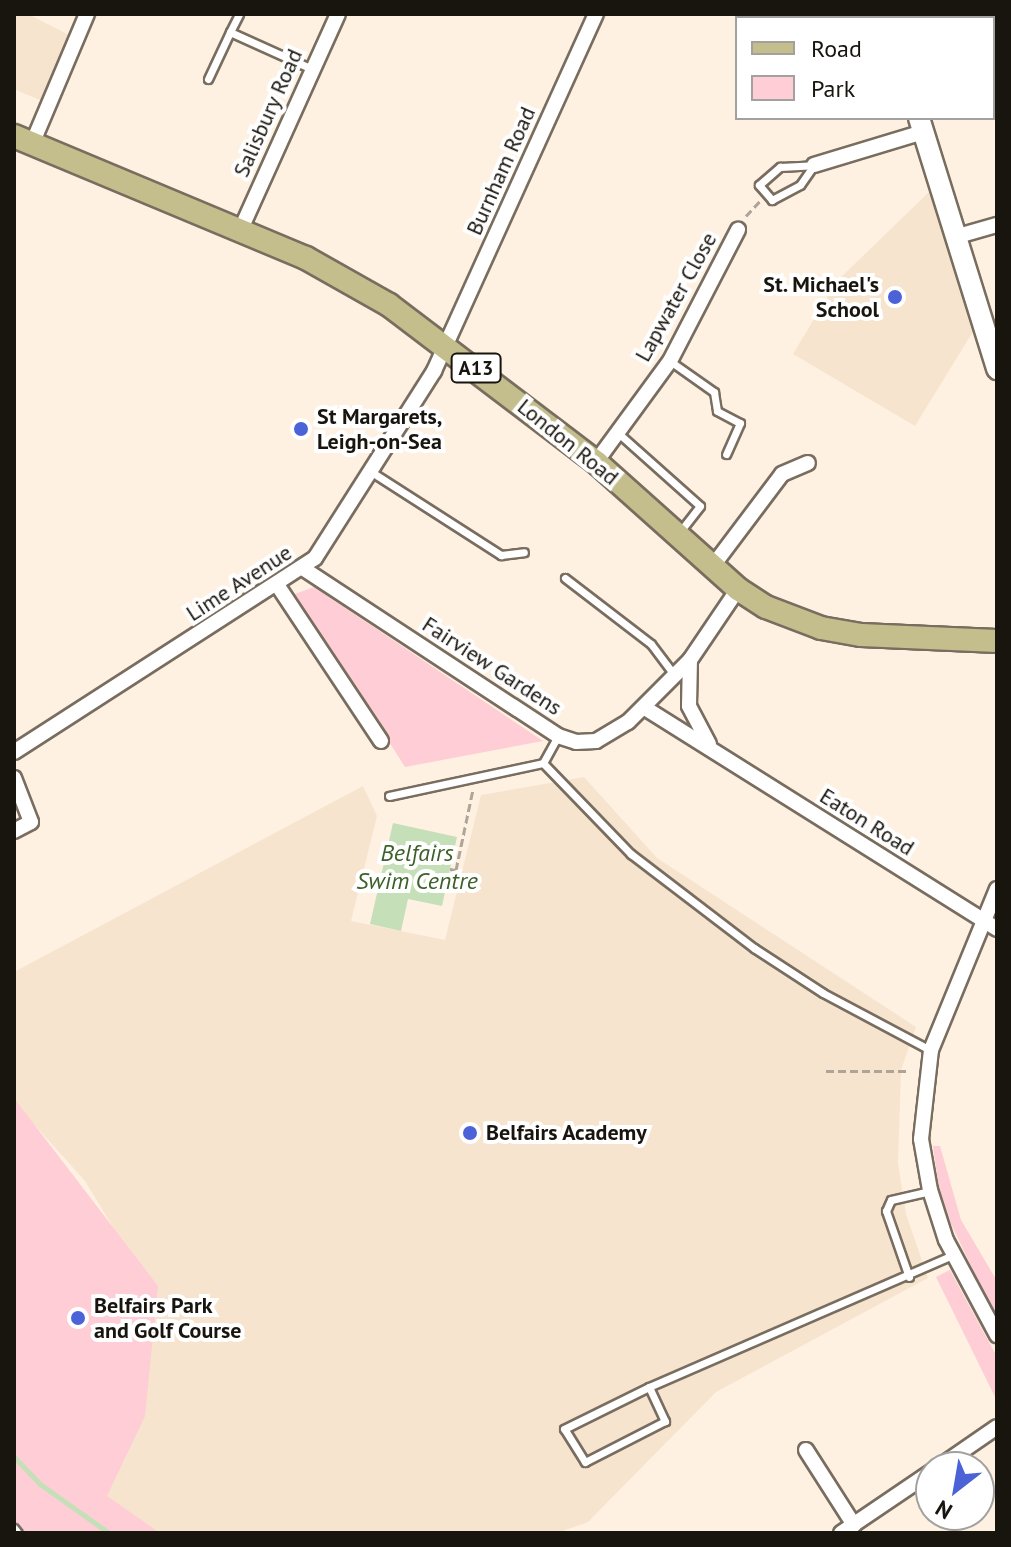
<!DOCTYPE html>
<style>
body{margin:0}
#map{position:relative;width:1011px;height:1547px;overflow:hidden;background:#fef1e1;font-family:"PT Sans",sans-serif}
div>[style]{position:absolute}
.built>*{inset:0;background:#f7e4ce}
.green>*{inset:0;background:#fecdd5}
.water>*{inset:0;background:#c5e0b8}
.stream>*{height:5px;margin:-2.5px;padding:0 2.5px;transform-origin:2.5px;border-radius:2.5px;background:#c5e0b8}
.path>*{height:3px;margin-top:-1.5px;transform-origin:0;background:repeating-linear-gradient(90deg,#aea497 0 8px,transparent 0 12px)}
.roads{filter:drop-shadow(2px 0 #786d5f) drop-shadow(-2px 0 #786d5f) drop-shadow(0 2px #786d5f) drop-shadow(0 -2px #786d5f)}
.lane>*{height:7px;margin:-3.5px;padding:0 3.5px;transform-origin:3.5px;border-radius:3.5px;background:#fff}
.street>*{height:14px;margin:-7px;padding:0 7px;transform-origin:7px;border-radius:7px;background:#fff}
.secondary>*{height:20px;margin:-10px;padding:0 10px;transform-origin:10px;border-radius:10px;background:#fff}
.primary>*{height:22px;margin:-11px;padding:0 11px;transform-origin:11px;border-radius:11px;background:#c3be8c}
.dots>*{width:22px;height:22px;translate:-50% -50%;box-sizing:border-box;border:4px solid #fff;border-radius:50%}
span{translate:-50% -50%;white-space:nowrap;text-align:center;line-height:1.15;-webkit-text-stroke:8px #fff;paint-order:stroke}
.shield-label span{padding:2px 6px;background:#fff;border:2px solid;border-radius:6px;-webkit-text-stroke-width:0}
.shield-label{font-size:20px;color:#18140e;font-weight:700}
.street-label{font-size:22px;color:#18140e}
.poi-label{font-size:22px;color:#18140e;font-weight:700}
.right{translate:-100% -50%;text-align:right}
.left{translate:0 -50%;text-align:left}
.water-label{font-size:24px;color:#3c6029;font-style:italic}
.frame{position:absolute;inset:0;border:16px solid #18140e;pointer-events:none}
.legend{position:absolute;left:735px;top:16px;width:260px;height:104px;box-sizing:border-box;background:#fff;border:2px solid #a3a19f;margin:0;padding:10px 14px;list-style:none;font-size:24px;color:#18140e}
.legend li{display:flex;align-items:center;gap:16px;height:40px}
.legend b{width:40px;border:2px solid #a3a19f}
.north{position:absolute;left:915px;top:1451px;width:80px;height:80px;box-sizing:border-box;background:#fff;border:2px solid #a3a19f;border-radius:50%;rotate:211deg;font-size:22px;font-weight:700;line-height:32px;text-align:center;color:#18140e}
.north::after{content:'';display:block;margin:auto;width:28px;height:36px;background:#4c63d8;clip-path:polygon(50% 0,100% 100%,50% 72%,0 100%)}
</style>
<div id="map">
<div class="built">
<i style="clip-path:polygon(14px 14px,28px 14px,69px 35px,42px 101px,14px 89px)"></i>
<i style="clip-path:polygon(930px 191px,974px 330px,915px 426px,793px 354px,837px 281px)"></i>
<i style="clip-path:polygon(584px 777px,657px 858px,916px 1027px,901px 1070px,898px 1163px,906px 1214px,928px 1278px,716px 1392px,588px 1522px,557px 1533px,134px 1533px,77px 1488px,143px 1277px,85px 1181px,14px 1102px,14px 972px,363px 786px,377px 816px,351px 921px,445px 940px,481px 795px)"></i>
</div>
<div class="green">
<i style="clip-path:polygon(314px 587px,543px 741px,405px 767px,295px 594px)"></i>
<i style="clip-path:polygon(14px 1098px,158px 1286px,145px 1416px,107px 1496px,160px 1533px,14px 1533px)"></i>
<i style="clip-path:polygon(933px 1146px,940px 1146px,961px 1220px,997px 1281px,997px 1320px,941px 1203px)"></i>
<i style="clip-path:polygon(950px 1270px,997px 1357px,997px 1401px,936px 1277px)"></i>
</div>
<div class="water">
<i style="clip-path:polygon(393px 823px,457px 837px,442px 906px,408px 899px,401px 931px,370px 924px)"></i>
</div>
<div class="stream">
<i style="left:14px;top:1457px;width:37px;rotate:46deg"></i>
<i style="left:40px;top:1484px;width:85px;rotate:35.4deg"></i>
</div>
<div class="path">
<i style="left:746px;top:216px;width:21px;rotate:-47deg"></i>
<i style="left:450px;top:869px;width:6px;rotate:9deg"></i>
<i style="left:456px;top:870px;width:83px;rotate:-78.1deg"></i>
<i style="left:826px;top:1071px;width:80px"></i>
</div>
<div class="roads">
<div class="lane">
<i style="left:230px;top:32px;width:20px;rotate:-63deg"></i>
<i style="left:208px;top:79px;width:52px;rotate:-64.9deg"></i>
<i style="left:230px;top:32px;width:90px;rotate:24.3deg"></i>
<i style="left:814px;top:165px;width:24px;rotate:125deg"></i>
<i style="left:800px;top:185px;width:32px;rotate:152deg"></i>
<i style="left:772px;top:200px;width:20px;rotate:-131deg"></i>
<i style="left:759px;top:185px;width:28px;rotate:-41deg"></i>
<i style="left:780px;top:167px;width:34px;rotate:-3deg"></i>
<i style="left:670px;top:361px;width:54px;rotate:35.2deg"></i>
<i style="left:714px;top:392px;width:19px;rotate:81deg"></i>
<i style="left:717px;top:411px;width:26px;rotate:28deg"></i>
<i style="left:740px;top:423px;width:34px;rotate:114deg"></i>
<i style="left:617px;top:432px;width:111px;rotate:41.7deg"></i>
<i style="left:700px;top:506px;width:36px;rotate:128deg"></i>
<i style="left:370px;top:471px;width:156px;rotate:32.7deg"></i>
<i style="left:501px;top:555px;width:23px;rotate:-7deg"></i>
<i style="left:565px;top:578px;width:108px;rotate:37.5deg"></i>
<i style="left:651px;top:644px;width:38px;rotate:53deg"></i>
<i style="left:543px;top:763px;width:127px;rotate:46deg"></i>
<i style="left:631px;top:854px;width:155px;rotate:37.4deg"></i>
<i style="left:754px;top:948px;width:82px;rotate:33.1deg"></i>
<i style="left:823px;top:993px;width:121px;rotate:28deg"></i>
<i style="left:389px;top:796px;width:157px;rotate:-12.1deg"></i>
<i style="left:543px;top:763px;width:31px;rotate:-61deg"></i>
<i style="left:909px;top:1277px;width:70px;rotate:-109.2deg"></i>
<i style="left:886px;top:1211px;width:12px;rotate:-66deg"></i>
<i style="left:891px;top:1200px;width:39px;rotate:-13deg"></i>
<i style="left:649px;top:1387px;width:38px;rotate:65deg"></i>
<i style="left:665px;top:1421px;width:90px;rotate:152.9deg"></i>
<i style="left:585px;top:1462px;width:39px;rotate:-122deg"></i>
<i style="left:564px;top:1429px;width:95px;rotate:-26.3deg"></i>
<i style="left:649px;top:1387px;width:331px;rotate:-23.5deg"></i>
<i style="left:14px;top:1528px;width:6px;rotate:51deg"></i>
</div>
<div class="street">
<i style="left:32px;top:144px;width:141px;rotate:-67.1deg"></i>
<i style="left:814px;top:165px;width:114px;rotate:-16.8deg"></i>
<i style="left:240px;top:231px;width:238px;rotate:-65.7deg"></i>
<i style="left:958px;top:236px;width:41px;rotate:-15.8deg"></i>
<i style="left:596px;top:462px;width:125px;rotate:-53.8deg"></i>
<i style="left:670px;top:361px;width:148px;rotate:-62.6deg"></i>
<i style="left:712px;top:567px;width:116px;rotate:-53deg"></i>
<i style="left:782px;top:474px;width:28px;rotate:-23deg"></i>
<i style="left:304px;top:569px;width:304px;rotate:33.3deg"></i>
<i style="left:558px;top:736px;width:19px;rotate:18deg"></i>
<i style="left:576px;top:742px;width:20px;rotate:-3deg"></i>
<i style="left:596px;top:741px;width:37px;rotate:-31deg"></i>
<i style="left:628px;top:722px;width:88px;rotate:-45deg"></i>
<i style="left:278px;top:586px;width:186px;rotate:56.4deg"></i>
<i style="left:645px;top:708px;width:416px;rotate:32.1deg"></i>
<i style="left:709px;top:744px;width:43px;rotate:-117.8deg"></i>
<i style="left:689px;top:706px;width:46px;rotate:-88.8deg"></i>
<i style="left:690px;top:660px;width:86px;rotate:-55.9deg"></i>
<i style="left:14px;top:752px;width:358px;rotate:-32.8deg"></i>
<i style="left:315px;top:558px;width:222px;rotate:-57.5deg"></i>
<i style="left:434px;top:371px;width:392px;rotate:-65.6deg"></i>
<i style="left:14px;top:778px;width:47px;rotate:68.9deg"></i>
<i style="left:31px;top:822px;width:19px;rotate:152deg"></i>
<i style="left:997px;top:889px;width:174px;rotate:112.3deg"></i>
<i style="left:931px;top:1050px;width:90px;rotate:96.4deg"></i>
<i style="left:921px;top:1139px;width:52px;rotate:80deg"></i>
<i style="left:930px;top:1190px;width:52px;rotate:72.3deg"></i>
<i style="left:946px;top:1240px;width:108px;rotate:61.8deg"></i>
<i style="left:806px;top:1450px;width:89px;rotate:57.4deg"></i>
<i style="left:939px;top:1467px;width:70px;rotate:-34.6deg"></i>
<i style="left:841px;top:1533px;width:109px;rotate:-34.1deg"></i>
</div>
<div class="secondary">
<i style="left:889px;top:14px;width:4px;rotate:76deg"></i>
<i style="left:919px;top:118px;width:263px;rotate:72.7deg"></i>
</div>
<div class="primary">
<i style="left:14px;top:136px;width:316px;rotate:22.7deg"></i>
<i style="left:306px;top:258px;width:95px;rotate:29.5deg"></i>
<i style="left:389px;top:305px;width:260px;rotate:37.2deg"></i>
<i style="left:596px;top:462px;width:191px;rotate:41.8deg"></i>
<i style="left:738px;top:589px;width:33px;rotate:33deg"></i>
<i style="left:766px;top:607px;width:59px;rotate:20.9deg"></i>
<i style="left:821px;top:628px;width:41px;rotate:9.9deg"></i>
<i style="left:861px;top:635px;width:136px;rotate:2.5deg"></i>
</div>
</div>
<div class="dots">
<i style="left:895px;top:297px;background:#4c63d8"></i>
<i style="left:301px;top:429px;background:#4c63d8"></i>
<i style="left:470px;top:1133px;background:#4c63d8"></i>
<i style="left:78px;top:1318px;background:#4c63d8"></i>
</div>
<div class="shield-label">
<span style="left:476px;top:368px">A13</span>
</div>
<div class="street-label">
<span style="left:268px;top:113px;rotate:-66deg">Salisbury Road</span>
<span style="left:501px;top:171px;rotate:-66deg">Burnham Road</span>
<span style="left:676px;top:297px;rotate:-61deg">Lapwater Close</span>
<span style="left:568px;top:442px;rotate:39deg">London Road</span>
<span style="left:239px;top:583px;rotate:-33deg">Lime Avenue</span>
<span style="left:492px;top:666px;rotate:33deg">Fairview Gardens</span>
<span style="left:867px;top:822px;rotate:32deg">Eaton Road</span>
</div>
<div class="poi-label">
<span class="right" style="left:879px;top:297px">St. Michael's<br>School</span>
<span class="left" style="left:317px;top:429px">St Margarets,<br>Leigh-on-Sea</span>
<span class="left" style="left:486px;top:1133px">Belfairs Academy</span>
<span class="left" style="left:94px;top:1318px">Belfairs Park<br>and Golf Course</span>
</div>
<div class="water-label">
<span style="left:417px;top:867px">Belfairs<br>Swim Centre</span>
</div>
<div class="frame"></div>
<ul class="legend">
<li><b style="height:10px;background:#c3be8c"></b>Road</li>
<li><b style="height:22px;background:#fecdd5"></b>Park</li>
</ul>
<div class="north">N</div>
</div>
